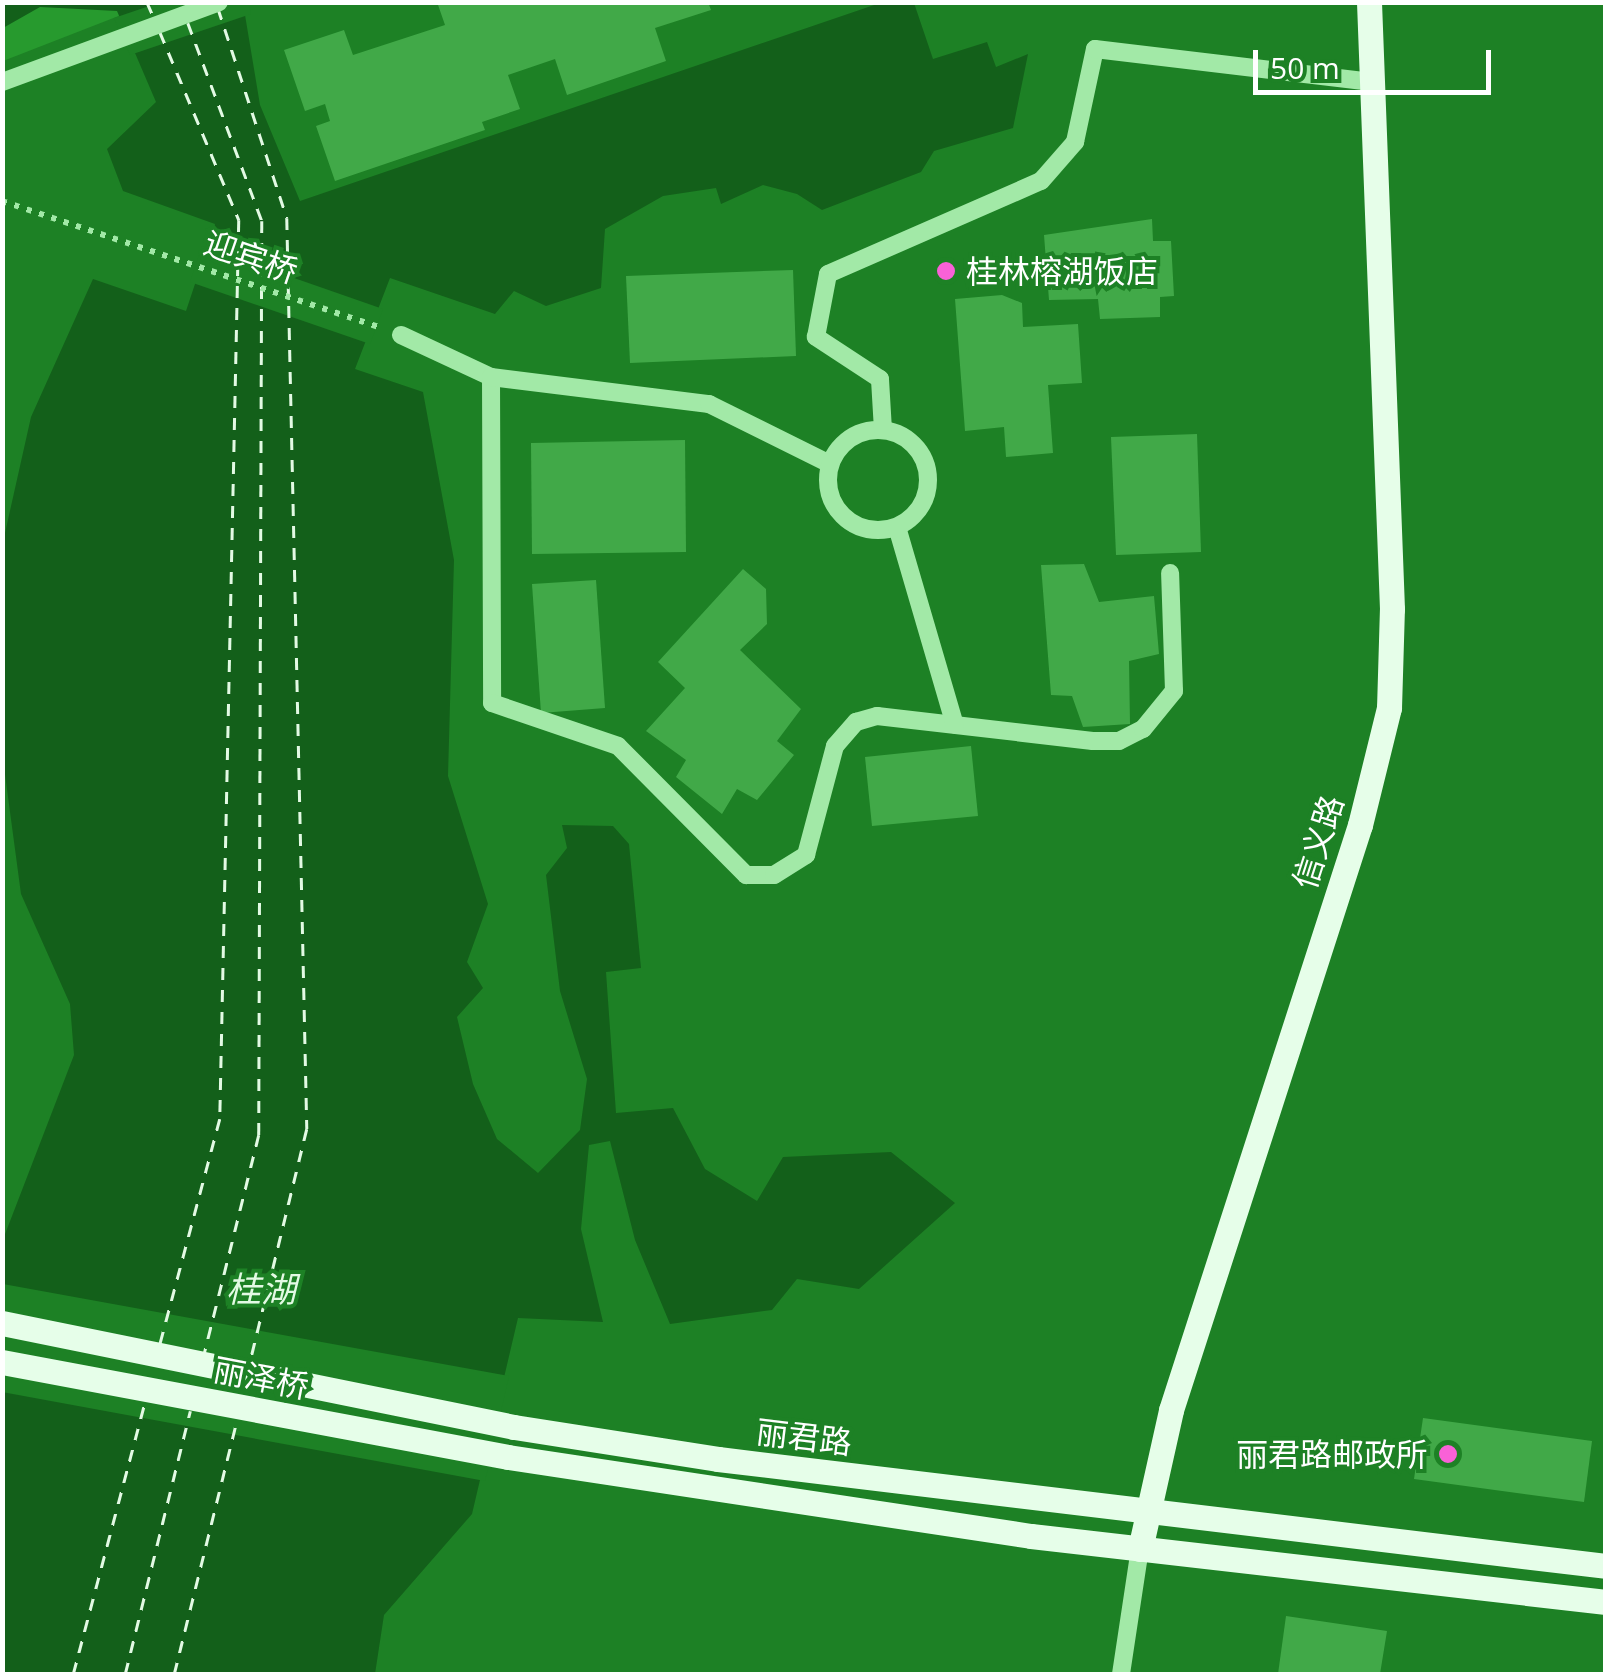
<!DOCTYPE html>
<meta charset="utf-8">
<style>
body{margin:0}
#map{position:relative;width:1608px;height:1677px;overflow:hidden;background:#1d8125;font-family:"Open Sans","Noto Sans SC",sans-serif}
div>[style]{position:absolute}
.green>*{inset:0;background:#279a2e}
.water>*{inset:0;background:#13601a}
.pier>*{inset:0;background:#1d8125}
.ferry>*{height:2.5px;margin-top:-1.25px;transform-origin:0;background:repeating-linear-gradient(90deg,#e3fae4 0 12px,transparent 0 22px)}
.building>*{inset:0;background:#41a948}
.path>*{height:6px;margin-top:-3px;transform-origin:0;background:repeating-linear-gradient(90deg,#a2e9a7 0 5px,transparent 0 13px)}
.minor>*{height:18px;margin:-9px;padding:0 9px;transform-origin:9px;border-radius:9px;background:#a2e9a7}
.minor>.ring{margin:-9px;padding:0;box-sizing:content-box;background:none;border:18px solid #a2e9a7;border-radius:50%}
.major>*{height:25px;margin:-12.5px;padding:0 12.5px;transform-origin:12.5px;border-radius:12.5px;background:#e6fee9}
.dots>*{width:28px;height:28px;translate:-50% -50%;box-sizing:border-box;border:5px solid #1d8125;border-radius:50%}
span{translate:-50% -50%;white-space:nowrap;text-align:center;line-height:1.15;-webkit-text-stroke:8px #1d8125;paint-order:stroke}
.street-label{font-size:32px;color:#fff}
.poi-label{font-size:32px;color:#fff}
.left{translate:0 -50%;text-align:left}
.right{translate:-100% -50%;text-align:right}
.water-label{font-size:35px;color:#e3fae4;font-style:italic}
.frame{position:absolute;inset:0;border:5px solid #fff;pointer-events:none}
.scale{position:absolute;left:1253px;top:50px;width:238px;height:45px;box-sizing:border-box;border:5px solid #fff;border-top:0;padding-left:12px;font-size:30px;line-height:35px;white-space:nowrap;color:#fff;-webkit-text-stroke:8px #1d8125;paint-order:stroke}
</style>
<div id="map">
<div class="green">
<i style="clip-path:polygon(3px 3px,152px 3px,3px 61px)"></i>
</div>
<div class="water">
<i style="clip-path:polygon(3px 3px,243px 3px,260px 105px,300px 201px,880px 3px,914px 3px,933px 59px,987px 42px,996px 67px,1028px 54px,1013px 128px,934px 151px,921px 172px,822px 210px,797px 194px,763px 185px,721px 204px,716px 188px,663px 196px,605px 229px,601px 288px,546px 306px,514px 291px,495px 314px,390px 278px,355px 369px,423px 392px,454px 560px,448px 776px,488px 904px,467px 962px,483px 988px,457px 1017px,473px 1084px,497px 1139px,538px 1173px,580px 1130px,587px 1079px,560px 991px,546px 875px,567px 848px,562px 825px,613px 826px,629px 844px,641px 968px,606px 972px,616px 1113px,673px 1108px,705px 1169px,757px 1201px,783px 1157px,891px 1152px,955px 1203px,859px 1289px,797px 1279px,772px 1310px,670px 1324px,635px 1240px,610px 1141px,589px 1145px,581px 1229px,603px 1322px,518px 1318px,472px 1514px,384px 1615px,375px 1674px,3px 1674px,2px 1242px,74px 1055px,70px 1004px,21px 894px,2px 752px,3px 542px,31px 417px,93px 279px,186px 311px,215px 224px,123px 191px,107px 149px,156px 102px,117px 11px,40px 7px,3px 28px)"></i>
</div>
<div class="pier">
<i style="clip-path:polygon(161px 2px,248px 2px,251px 14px,130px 55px,114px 18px)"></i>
<i style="clip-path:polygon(202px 246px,383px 309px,370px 344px,190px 282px)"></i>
<i style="clip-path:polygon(3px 1284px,509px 1376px,485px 1481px,2px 1392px)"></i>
</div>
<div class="ferry">
<i style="left:147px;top:2px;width:20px;rotate:66deg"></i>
<i style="left:218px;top:8px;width:221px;rotate:71.8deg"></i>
<i style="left:287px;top:218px;width:911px;rotate:88.74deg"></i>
<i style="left:307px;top:1129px;width:240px;rotate:103.7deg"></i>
<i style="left:188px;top:23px;width:211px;rotate:69.5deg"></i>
<i style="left:262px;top:221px;width:914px;rotate:90.19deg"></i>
<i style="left:259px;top:1135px;width:227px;rotate:104deg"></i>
<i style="left:160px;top:32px;width:204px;rotate:67.2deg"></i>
<i style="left:239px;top:220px;width:899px;rotate:91.21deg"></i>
<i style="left:220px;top:1119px;width:234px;rotate:104.9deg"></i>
<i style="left:73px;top:1674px;width:282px;rotate:-75.2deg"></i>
<i style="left:125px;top:1674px;width:271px;rotate:-76.1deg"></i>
<i style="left:174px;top:1674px;width:263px;rotate:-76.1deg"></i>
</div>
<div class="building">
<i style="clip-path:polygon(437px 2px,708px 2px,711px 10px,655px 28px,666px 61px,567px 95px,555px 59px,508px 75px,520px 109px,482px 122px,485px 130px,335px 181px,316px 126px,330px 121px,325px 104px,305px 111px,284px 50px,344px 30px,353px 55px,445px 25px)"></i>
<i style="clip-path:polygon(1152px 219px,1153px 241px,1171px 241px,1174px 296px,1160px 297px,1160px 317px,1100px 319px,1098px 299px,1049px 300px,1044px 235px)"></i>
<i style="clip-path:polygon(793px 270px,796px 356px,630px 363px,626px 276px)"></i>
<i style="clip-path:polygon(1002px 295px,1022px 303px,1023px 327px,1078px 324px,1082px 383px,1048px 385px,1053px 453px,1006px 457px,1004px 427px,965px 431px,955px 299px)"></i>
<i style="clip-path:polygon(1197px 434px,1201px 552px,1116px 555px,1111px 437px)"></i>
<i style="clip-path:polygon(685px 440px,686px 552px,532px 554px,531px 443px)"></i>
<i style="clip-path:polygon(1084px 564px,1099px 602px,1154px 596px,1159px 654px,1129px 661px,1130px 724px,1083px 727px,1072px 696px,1051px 695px,1041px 565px)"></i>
<i style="clip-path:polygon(743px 569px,766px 589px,767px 624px,740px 650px,801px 709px,777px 741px,794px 755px,757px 800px,737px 789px,722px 814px,676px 777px,686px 760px,646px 731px,685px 688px,658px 662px)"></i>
<i style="clip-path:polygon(596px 580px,605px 708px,541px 713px,532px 584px)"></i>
<i style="clip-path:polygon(971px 746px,978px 816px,872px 826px,865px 757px)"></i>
<i style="clip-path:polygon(1423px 1418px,1592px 1441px,1584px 1502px,1414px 1479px)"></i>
<i style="clip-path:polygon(1286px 1616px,1387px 1631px,1380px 1674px,1278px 1674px)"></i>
</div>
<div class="path">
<i style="left:2px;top:201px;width:400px;rotate:18.5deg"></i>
</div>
<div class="minor">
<i style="left:2px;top:82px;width:231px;rotate:-20.2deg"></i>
<i style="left:401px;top:335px;width:99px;rotate:25deg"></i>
<i style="left:491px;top:377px;width:326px;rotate:89.8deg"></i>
<i style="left:492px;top:703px;width:133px;rotate:18.8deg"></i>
<i style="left:618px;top:746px;width:182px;rotate:45.2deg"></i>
<i style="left:746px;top:875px;width:28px"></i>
<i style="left:774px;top:875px;width:38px;rotate:-32deg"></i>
<i style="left:806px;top:855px;width:113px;rotate:-75.1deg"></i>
<i style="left:835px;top:746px;width:32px;rotate:-49deg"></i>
<i style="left:856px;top:722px;width:22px;rotate:-16deg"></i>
<i style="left:877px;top:716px;width:217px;rotate:6.6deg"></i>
<i style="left:1093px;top:741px;width:26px"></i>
<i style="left:1119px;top:741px;width:27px;rotate:-27deg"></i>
<i style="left:1143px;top:729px;width:49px;rotate:-50.8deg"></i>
<i style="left:1174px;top:691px;width:118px;rotate:-91.9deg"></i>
<i style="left:491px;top:377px;width:220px;rotate:7.1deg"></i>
<i style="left:709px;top:404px;width:135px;rotate:26.4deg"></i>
<i class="ring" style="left:828px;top:430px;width:82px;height:82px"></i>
<i style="left:883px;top:430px;width:51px;rotate:-93.4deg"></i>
<i style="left:880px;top:379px;width:77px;rotate:-146.7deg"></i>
<i style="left:816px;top:337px;width:64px;rotate:-79.2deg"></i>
<i style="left:828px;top:274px;width:232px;rotate:-23.6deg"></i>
<i style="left:1041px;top:181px;width:52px;rotate:-48.9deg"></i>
<i style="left:1075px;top:142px;width:95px;rotate:-77.9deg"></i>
<i style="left:1095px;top:49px;width:279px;rotate:6.8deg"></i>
<i style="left:897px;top:527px;width:206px;rotate:73.7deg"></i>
<i style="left:1121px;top:1674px;width:126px;rotate:-81.4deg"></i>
</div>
<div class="major">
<i style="left:2px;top:1323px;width:522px;rotate:11.48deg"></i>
<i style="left:514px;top:1427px;width:206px;rotate:8.9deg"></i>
<i style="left:718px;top:1459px;width:894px;rotate:6.87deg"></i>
<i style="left:2px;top:1362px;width:515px;rotate:10.63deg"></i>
<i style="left:508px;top:1457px;width:529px;rotate:8.59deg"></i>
<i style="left:1031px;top:1536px;width:579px;rotate:6.55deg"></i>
<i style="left:1140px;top:1549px;width:142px;rotate:-77.4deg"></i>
<i style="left:1171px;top:1410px;width:615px;rotate:-72.1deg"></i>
<i style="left:1360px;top:825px;width:121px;rotate:-76.1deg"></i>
<i style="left:1389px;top:708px;width:99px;rotate:-88.3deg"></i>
<i style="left:1392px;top:609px;width:607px;rotate:-92.17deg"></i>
</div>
<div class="dots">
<i style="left:946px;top:271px;background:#f961d7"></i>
<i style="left:1448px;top:1454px;background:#f961d7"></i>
</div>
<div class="street-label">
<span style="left:251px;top:257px;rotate:19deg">迎宾桥</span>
<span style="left:1318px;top:842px;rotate:-72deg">信义路</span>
<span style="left:261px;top:1378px;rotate:11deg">丽泽桥</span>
<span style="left:804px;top:1437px;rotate:7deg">丽君路</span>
</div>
<div class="poi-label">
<span class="left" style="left:966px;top:271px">桂林榕湖饭店</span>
<span class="right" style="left:1428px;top:1454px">丽君路邮政所</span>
</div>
<div class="water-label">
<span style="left:261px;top:1289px">桂湖</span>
</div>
<div class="frame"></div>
<div class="scale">50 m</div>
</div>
